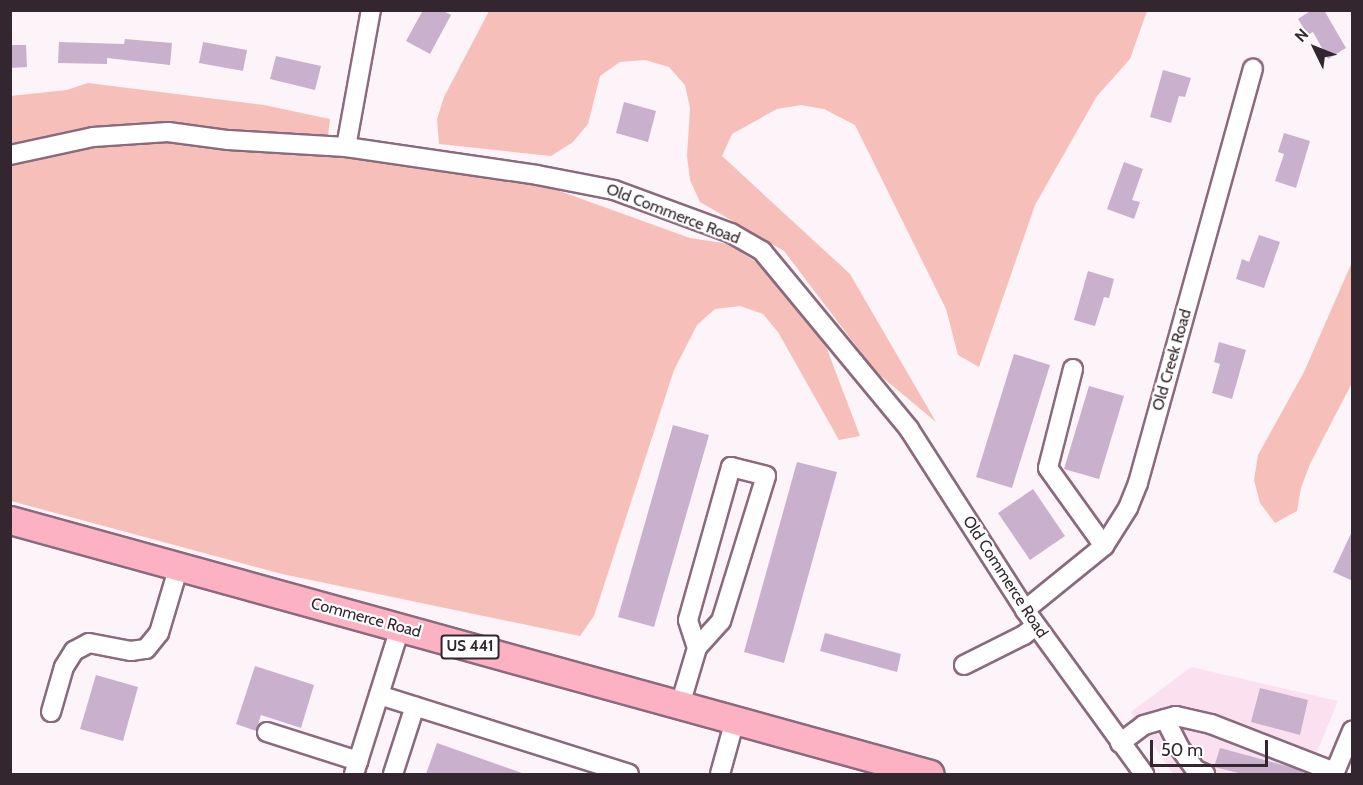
<!DOCTYPE html>
<style>
body{margin:0}
#map{position:relative;width:1363px;height:785px;overflow:hidden;background:#fcf4f8;font-family:Cabin,sans-serif}
div>[style]{position:absolute}
.built>*{inset:0;background:#fbe1f0}
.green>*{inset:0;background:#f7bfb9}
.building>*{inset:0;background:#c9b1ce}
.roads{filter:drop-shadow(2px 0 #8a6a7d) drop-shadow(-2px 0 #8a6a7d) drop-shadow(0 2px #8a6a7d) drop-shadow(0 -2px #8a6a7d)}
.minor>*{height:18px;margin:-9px;padding:0 9px;transform-origin:9px;border-radius:9px;background:#fff}
.highway>*{height:27px;margin:-13.5px;padding:0 13.5px;transform-origin:13.5px;border-radius:13.5px;background:#fdb2c4}
span{translate:-50% -50%;white-space:nowrap;text-align:center;line-height:1.15;-webkit-text-stroke:4.5px #fff;paint-order:stroke}
.shield-label span{padding:2px 4px;background:#fff;border:2px solid;border-radius:4px;-webkit-text-stroke-width:0}
.shield-label{font-size:15px;color:#33262e;font-weight:700}
.street-label{font-size:16px;color:#33262e}
.frame{position:absolute;inset:0;border:12px solid #33262e;pointer-events:none}
.north{position:absolute;left:1285px;top:18px;width:60px;height:60px;-webkit-text-stroke:4px #fff;paint-order:stroke;rotate:313deg;font-size:16px;font-weight:700;line-height:24px;text-align:center;color:#33262e}
.north::after{content:'';display:block;margin:auto;width:21px;height:27px;background:#33262e;clip-path:polygon(50% 0,100% 100%,50% 72%,0 100%)}
.scale{position:absolute;left:1150px;top:740px;width:118px;height:27px;box-sizing:border-box;border:3px solid #33262e;border-top:0;padding-left:8px;font-size:18px;line-height:21px;white-space:nowrap;color:#33262e;-webkit-text-stroke:4px #fff;paint-order:stroke}
</style>
<div id="map">
<div class="built">
<i style="clip-path:polygon(1191px 667px,1338px 701px,1308px 774px,1173px 774px,1131px 712px)"></i>
</div>
<div class="green">
<i style="clip-path:polygon(489px 11px,489px 10px,1147px 11px,1130px 59px,1097px 96px,1035px 205px,979px 367px,958px 355px,946px 309px,855px 125px,824px 109px,801px 105px,777px 109px,732px 134px,722px 156px,850px 274px,936px 422px,876px 372px,784px 251px,700px 202px,690px 180px,687px 156px,690px 108px,685px 85px,669px 67px,645px 60px,620px 62px,600px 76px,588px 124px,573px 142px,551px 156px,439px 144px,437px 119px,444px 97px)"></i>
<i style="clip-path:polygon(88px 83px,264px 105px,330px 119px,326px 152px,540px 184px,690px 238px,729px 244px,787px 283px,816px 320px,860px 436px,839px 440px,778px 332px,763px 314px,740px 306px,715px 309px,697px 325px,674px 370px,594px 616px,580px 636px,282px 574px,11px 501px,10px 96px,67px 90px)"></i>
<i style="clip-path:polygon(1352px 262px,1352px 383px,1310px 464px,1301px 488px,1297px 511px,1275px 523px,1260px 503px,1254px 480px,1258px 455px,1304px 372px)"></i>
</div>
<div class="building">
<i style="clip-path:polygon(423px 10px,442px 10px,451px 15px,430px 54px,406px 41px)"></i>
<i style="clip-path:polygon(1312px 10px,1324px 10px,1346px 48px,1328px 59px,1313px 32px,1308px 35px,1298px 19px)"></i>
<i style="clip-path:polygon(125px 39px,172px 43px,170px 65px,107px 58px,107px 64px,58px 63px,59px 42px,124px 44px)"></i>
<i style="clip-path:polygon(203px 42px,247px 50px,243px 71px,199px 63px)"></i>
<i style="clip-path:polygon(10px 45px,26px 45px,27px 67px,10px 68px)"></i>
<i style="clip-path:polygon(276px 56px,321px 66px,315px 90px,270px 79px)"></i>
<i style="clip-path:polygon(1163px 70px,1191px 78px,1185px 97px,1179px 96px,1171px 123px,1150px 117px)"></i>
<i style="clip-path:polygon(624px 102px,656px 111px,648px 142px,616px 133px)"></i>
<i style="clip-path:polygon(1284px 133px,1310px 141px,1296px 188px,1275px 181px,1284px 154px,1278px 152px)"></i>
<i style="clip-path:polygon(1124px 162px,1143px 169px,1132px 200px,1140px 202px,1134px 219px,1107px 209px)"></i>
<i style="clip-path:polygon(1259px 235px,1280px 242px,1264px 288px,1236px 279px,1242px 259px,1249px 262px)"></i>
<i style="clip-path:polygon(1088px 271px,1114px 279px,1109px 298px,1104px 297px,1095px 326px,1074px 320px)"></i>
<i style="clip-path:polygon(1219px 342px,1246px 350px,1232px 399px,1212px 393px,1220px 364px,1214px 362px)"></i>
<i style="clip-path:polygon(1014px 354px,1050px 365px,1012px 488px,976px 477px)"></i>
<i style="clip-path:polygon(1089px 386px,1124px 396px,1099px 479px,1064px 469px)"></i>
<i style="clip-path:polygon(673px 425px,709px 435px,654px 627px,618px 617px)"></i>
<i style="clip-path:polygon(797px 462px,837px 472px,784px 663px,744px 652px)"></i>
<i style="clip-path:polygon(1033px 489px,1065px 536px,1030px 560px,998px 513px)"></i>
<i style="clip-path:polygon(1353px 529px,1353px 581px,1333px 572px)"></i>
<i style="clip-path:polygon(825px 633px,901px 654px,897px 672px,820px 651px)"></i>
<i style="clip-path:polygon(255px 666px,314px 685px,301px 728px,261px 715px,256px 731px,236px 724px)"></i>
<i style="clip-path:polygon(96px 675px,138px 687px,123px 741px,80px 729px)"></i>
<i style="clip-path:polygon(1260px 688px,1308px 700px,1300px 735px,1251px 722px)"></i>
<i style="clip-path:polygon(437px 743px,522px 773px,521px 774px,426px 774px)"></i>
<i style="clip-path:polygon(1220px 748px,1294px 768px,1303px 772px,1302px 774px,1243px 774px,1214px 767px)"></i>
</div>
<div class="roads">
<div class="minor">
<i style="left:346px;top:147px;width:139px;rotate:-79.7deg"></i>
<i style="left:10px;top:155px;width:85px;rotate:-12.2deg"></i>
<i style="left:93px;top:137px;width:75px;rotate:-3.8deg"></i>
<i style="left:168px;top:132px;width:61px;rotate:7.6deg"></i>
<i style="left:228px;top:140px;width:118px;rotate:3.4deg"></i>
<i style="left:346px;top:147px;width:193px;rotate:8.3deg"></i>
<i style="left:537px;top:175px;width:78px;rotate:11deg"></i>
<i style="left:614px;top:190px;width:125px;rotate:20.2deg"></i>
<i style="left:731px;top:233px;width:36px;rotate:30deg"></i>
<i style="left:762px;top:251px;width:231px;rotate:50.4deg"></i>
<i style="left:909px;top:429px;width:215px;rotate:57.3deg"></i>
<i style="left:1025px;top:610px;width:203px;rotate:54deg"></i>
<i style="left:1073px;top:369px;width:102px;rotate:104.2deg"></i>
<i style="left:1048px;top:468px;width:96px;rotate:54.3deg"></i>
<i style="left:1025px;top:610px;width:102px;rotate:-39deg"></i>
<i style="left:1104px;top:546px;width:45px;rotate:-57.7deg"></i>
<i style="left:1128px;top:508px;width:27px;rotate:-68deg"></i>
<i style="left:1138px;top:483px;width:430px;rotate:-74.5deg"></i>
<i style="left:964px;top:665px;width:67px;rotate:-26.6deg"></i>
<i style="left:1024px;top:635px;width:14px;rotate:-39deg"></i>
<i style="left:379px;top:695px;width:262px;rotate:17.5deg"></i>
<i style="left:680px;top:705px;width:59px;rotate:-73.4deg"></i>
<i style="left:697px;top:648px;width:29px;rotate:-108deg"></i>
<i style="left:688px;top:620px;width:159px;rotate:-74.3deg"></i>
<i style="left:731px;top:467px;width:36px;rotate:14deg"></i>
<i style="left:766px;top:476px;width:152px;rotate:107.2deg"></i>
<i style="left:721px;top:621px;width:36px;rotate:132deg"></i>
<i style="left:51px;top:712px;width:47px;rotate:-73.9deg"></i>
<i style="left:64px;top:667px;width:19px;rotate:-58deg"></i>
<i style="left:74px;top:651px;width:17px;rotate:-28deg"></i>
<i style="left:89px;top:643px;width:43px;rotate:10.8deg"></i>
<i style="left:131px;top:651px;width:15px;rotate:-8deg"></i>
<i style="left:146px;top:649px;width:21px;rotate:-51deg"></i>
<i style="left:159px;top:633px;width:70px;rotate:-73.4deg"></i>
<i style="left:1165px;top:719px;width:31px;rotate:63deg"></i>
<i style="left:1179px;top:747px;width:29px;rotate:54deg"></i>
<i style="left:1196px;top:770px;width:10px;rotate:24deg"></i>
<i style="left:267px;top:732px;width:96px;rotate:17.7deg"></i>
<i style="left:1120px;top:743px;width:30px;rotate:-37deg"></i>
<i style="left:1144px;top:725px;width:33px;rotate:-16deg"></i>
<i style="left:1176px;top:716px;width:36px;rotate:13deg"></i>
<i style="left:1211px;top:724px;width:133px;rotate:21.2deg"></i>
<i style="left:354px;top:774px;width:153px;rotate:-72.5deg"></i>
<i style="left:393px;top:774px;width:71px;rotate:-72.1deg"></i>
<i style="left:720px;top:774px;width:56px;rotate:-74.5deg"></i>
<i style="left:1334px;top:774px;width:47px;rotate:-67.3deg"></i>
</div>
<div class="highway">
<i style="left:10px;top:520px;width:954px;rotate:15.43deg"></i>
</div>
</div>
<div class="shield-label">
<span style="left:470px;top:647px">US 441</span>
</div>
<div class="street-label">
<span style="left:673px;top:214px;rotate:21deg">Old Commerce Road</span>
<span style="left:1172px;top:360px;rotate:-74deg">Old Creek Road</span>
<span style="left:1005px;top:577px;rotate:57deg">Old Commerce Road</span>
<span style="left:366px;top:618px;rotate:15deg">Commerce Road</span>
</div>
<div class="frame"></div>
<div class="north">N</div>
<div class="scale">50 m</div>
</div>
